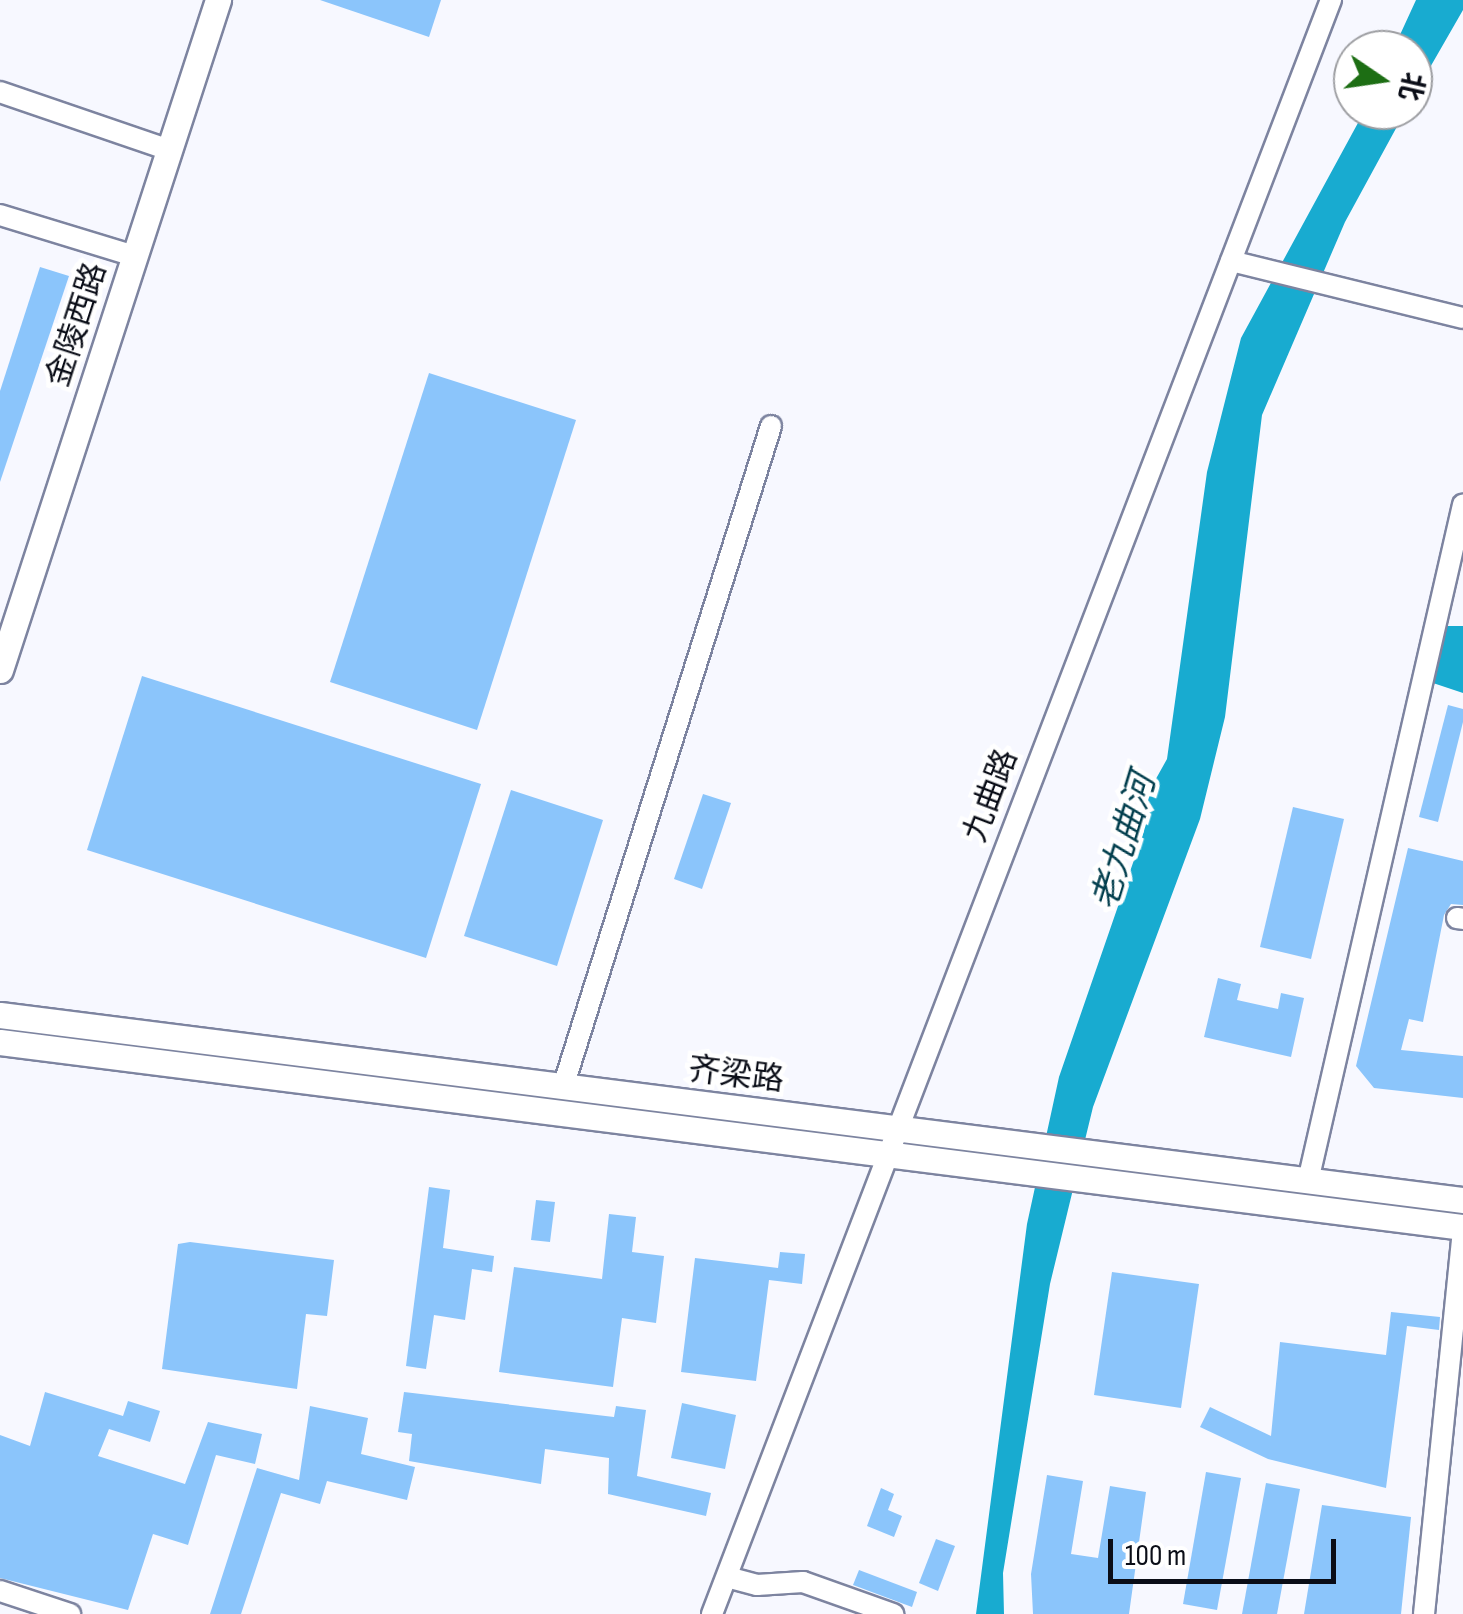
<!DOCTYPE html>
<meta charset="utf-8">
<style>
body{margin:0}
#map{position:relative;width:1463px;height:1614px;overflow:hidden;background:#f7f8ff;font-family:"Sofia Sans Condensed","Noto Sans SC",sans-serif}
div>[style]{position:absolute}
.water>*{inset:0;background:#18abd0}
.building>*{inset:0;background:#8bc5fb}
.roads{filter:drop-shadow(2px 0 #7d84a0) drop-shadow(-2px 0 #7d84a0) drop-shadow(0 2px #7d84a0) drop-shadow(0 -2px #7d84a0)}
.minor>*{height:20px;margin:-10px;padding:0 10px;transform-origin:10px;border-radius:10px;background:#fff}
.major>*{height:25px;margin:-12.5px;padding:0 12.5px;transform-origin:12.5px;border-radius:12.5px;background:#fff}
span{translate:-50% -50%;white-space:nowrap;text-align:center;line-height:1.15;-webkit-text-stroke:9px #fff;paint-order:stroke}
.street-label{font-size:32px;color:#0a0d17}
.water-label{font-size:35px;color:#033f4e;font-style:italic}
.north{position:absolute;left:1333px;top:30px;width:100px;height:100px;box-sizing:border-box;background:#fff;border:2px solid #9d9ea2;border-radius:50%;rotate:103deg;font-size:28px;font-weight:700;line-height:40px;text-align:center;color:#0a0d17}
.north::after{content:'';display:block;margin:auto;width:35px;height:45px;background:#1d6e14;clip-path:polygon(50% 0,100% 100%,50% 72%,0 100%)}
.scale{position:absolute;left:1108px;top:1539px;width:228px;height:45px;box-sizing:border-box;border:5px solid #0a0d17;border-top:0;padding-left:12px;font-size:30px;line-height:35px;white-space:nowrap;color:#0a0d17;-webkit-text-stroke:8px #fff;paint-order:stroke}
</style>
<div id="map">
<div class="water">
<i style="clip-path:polygon(1416px 0,1463px 0,1463px 10px,1413px 97px,1413px 50px,1393px 50px)"></i>
<i style="clip-path:polygon(1365px 110px,1406px 110px,1345px 222px,1262px 415px,1225px 717px,1200px 819px,1093px 1107px,1050px 1284px,1003px 1573px,1004px 1614px,976px 1614px,1027px 1224px,1059px 1077px,1144px 831px,1138px 811px,1167px 759px,1207px 472px,1241px 338px)"></i>
<i style="clip-path:polygon(1442px 626px,1463px 626px,1463px 693px,1430px 682px)"></i>
</div>
<div class="building">
<i style="clip-path:polygon(320px 0,441px 0,429px 37px)"></i>
<i style="clip-path:polygon(40px 267px,69px 276px,0 482px,0 391px)"></i>
<i style="clip-path:polygon(429px 373px,576px 420px,477px 730px,330px 682px)"></i>
<i style="clip-path:polygon(142px 676px,481px 784px,426px 958px,87px 850px)"></i>
<i style="clip-path:polygon(1448px 705px,1463px 709px,1463px 722px,1438px 822px,1419px 817px)"></i>
<i style="clip-path:polygon(511px 790px,603px 820px,557px 966px,464px 936px)"></i>
<i style="clip-path:polygon(703px 794px,731px 803px,702px 889px,674px 879px)"></i>
<i style="clip-path:polygon(1293px 807px,1344px 819px,1311px 959px,1260px 947px)"></i>
<i style="clip-path:polygon(1408px 848px,1463px 861px,1463px 905px,1451px 904px,1444px 915px,1423px 1022px,1409px 1019px,1401px 1050px,1463px 1056px,1463px 1098px,1374px 1088px,1356px 1066px)"></i>
<i style="clip-path:polygon(1218px 978px,1241px 984px,1237px 1000px,1278px 1009px,1281px 993px,1304px 998px,1291px 1057px,1204px 1037px)"></i>
<i style="clip-path:polygon(429px 1187px,450px 1190px,443px 1248px,494px 1256px,492px 1272px,472px 1269px,465px 1320px,434px 1315px,426px 1369px,406px 1366px)"></i>
<i style="clip-path:polygon(536px 1200px,555px 1202px,550px 1242px,531px 1240px)"></i>
<i style="clip-path:polygon(609px 1214px,636px 1217px,632px 1252px,664px 1256px,656px 1323px,622px 1318px,613px 1387px,499px 1372px,514px 1267px,602px 1279px)"></i>
<i style="clip-path:polygon(190px 1242px,334px 1260px,327px 1316px,306px 1314px,297px 1389px,162px 1369px,178px 1244px)"></i>
<i style="clip-path:polygon(780px 1252px,805px 1254px,802px 1284px,769px 1280px,756px 1381px,681px 1372px,695px 1258px,778px 1268px)"></i>
<i style="clip-path:polygon(1112px 1272px,1199px 1284px,1181px 1408px,1094px 1395px)"></i>
<i style="clip-path:polygon(1391px 1312px,1440px 1317px,1439px 1330px,1407px 1326px,1386px 1488px,1268px 1459px,1200px 1427px,1210px 1407px,1271px 1436px,1280px 1342px,1386px 1355px)"></i>
<i style="clip-path:polygon(45px 1392px,123px 1416px,128px 1401px,160px 1411px,150px 1442px,109px 1429px,98px 1456px,185px 1484px,208px 1422px,262px 1434px,255px 1464px,216px 1455px,188px 1545px,153px 1534px,128px 1610px,0 1578px,0 1435px,30px 1446px)"></i>
<i style="clip-path:polygon(404px 1392px,614px 1417px,616px 1406px,646px 1410px,637px 1476px,711px 1493px,706px 1516px,608px 1494px,609px 1458px,545px 1449px,541px 1484px,409px 1461px,412px 1434px,398px 1432px)"></i>
<i style="clip-path:polygon(682px 1403px,736px 1415px,725px 1469px,671px 1458px)"></i>
<i style="clip-path:polygon(310px 1406px,368px 1418px,361px 1454px,415px 1467px,407px 1500px,327px 1481px,320px 1504px,281px 1493px,241px 1614px,210px 1614px,257px 1468px,299px 1480px)"></i>
<i style="clip-path:polygon(1206px 1472px,1241px 1478px,1217px 1610px,1183px 1604px)"></i>
<i style="clip-path:polygon(1047px 1475px,1083px 1481px,1071px 1554px,1098px 1558px,1110px 1486px,1146px 1492px,1129px 1614px,1033px 1614px,1031px 1574px)"></i>
<i style="clip-path:polygon(1266px 1483px,1300px 1489px,1277px 1614px,1242px 1614px)"></i>
<i style="clip-path:polygon(881px 1488px,894px 1494px,888px 1510px,902px 1516px,894px 1537px,867px 1526px)"></i>
<i style="clip-path:polygon(1322px 1505px,1411px 1517px,1401px 1614px,1304px 1614px)"></i>
<i style="clip-path:polygon(936px 1539px,955px 1546px,938px 1591px,919px 1583px)"></i>
<i style="clip-path:polygon(859px 1570px,917px 1592px,912px 1607px,853px 1585px)"></i>
</div>
<div class="roads">
<div class="minor">
<i style="left:0;top:92px;width:179px;rotate:18.9deg"></i>
<i style="left:0;top:215px;width:140px;rotate:17deg"></i>
<i style="left:1231px;top:261px;width:239px;rotate:13.8deg"></i>
<i style="left:1457px;top:918px;width:6px;rotate:9deg"></i>
<i style="left:563px;top:1087px;width:693px;rotate:-72.53deg"></i>
<i style="left:1308px;top:1181px;width:694px;rotate:-77.09deg"></i>
<i style="left:727px;top:1577px;width:31px;rotate:15deg"></i>
<i style="left:757px;top:1585px;width:46px;rotate:-3.7deg"></i>
<i style="left:803px;top:1582px;width:96px;rotate:19.6deg"></i>
<i style="left:0;top:1591px;width:74px;rotate:18.2deg"></i>
<i style="left:712px;top:1614px;width:1729px;rotate:-69.02deg"></i>
<i style="left:1424px;top:1614px;width:388px;rotate:-84.2deg"></i>
</div>
<div class="major">
<i style="left:0;top:670px;width:705px;rotate:-71.98deg"></i>
<i style="left:0;top:1015px;width:1475px;rotate:7.21deg"></i>
<i style="left:0;top:1042px;width:1475px;rotate:7.21deg"></i>
</div>
</div>
<div class="street-label">
<span style="left:78px;top:325px;rotate:-72deg">金陵西路</span>
<span style="left:992px;top:796px;rotate:-69deg">九曲路</span>
<span style="left:736px;top:1076px;rotate:7deg">齐梁路</span>
</div>
<div class="water-label">
<span style="left:1125px;top:842px;rotate:-73deg">老九曲河</span>
</div>
<div class="north">北</div>
<div class="scale">100 m</div>
</div>
